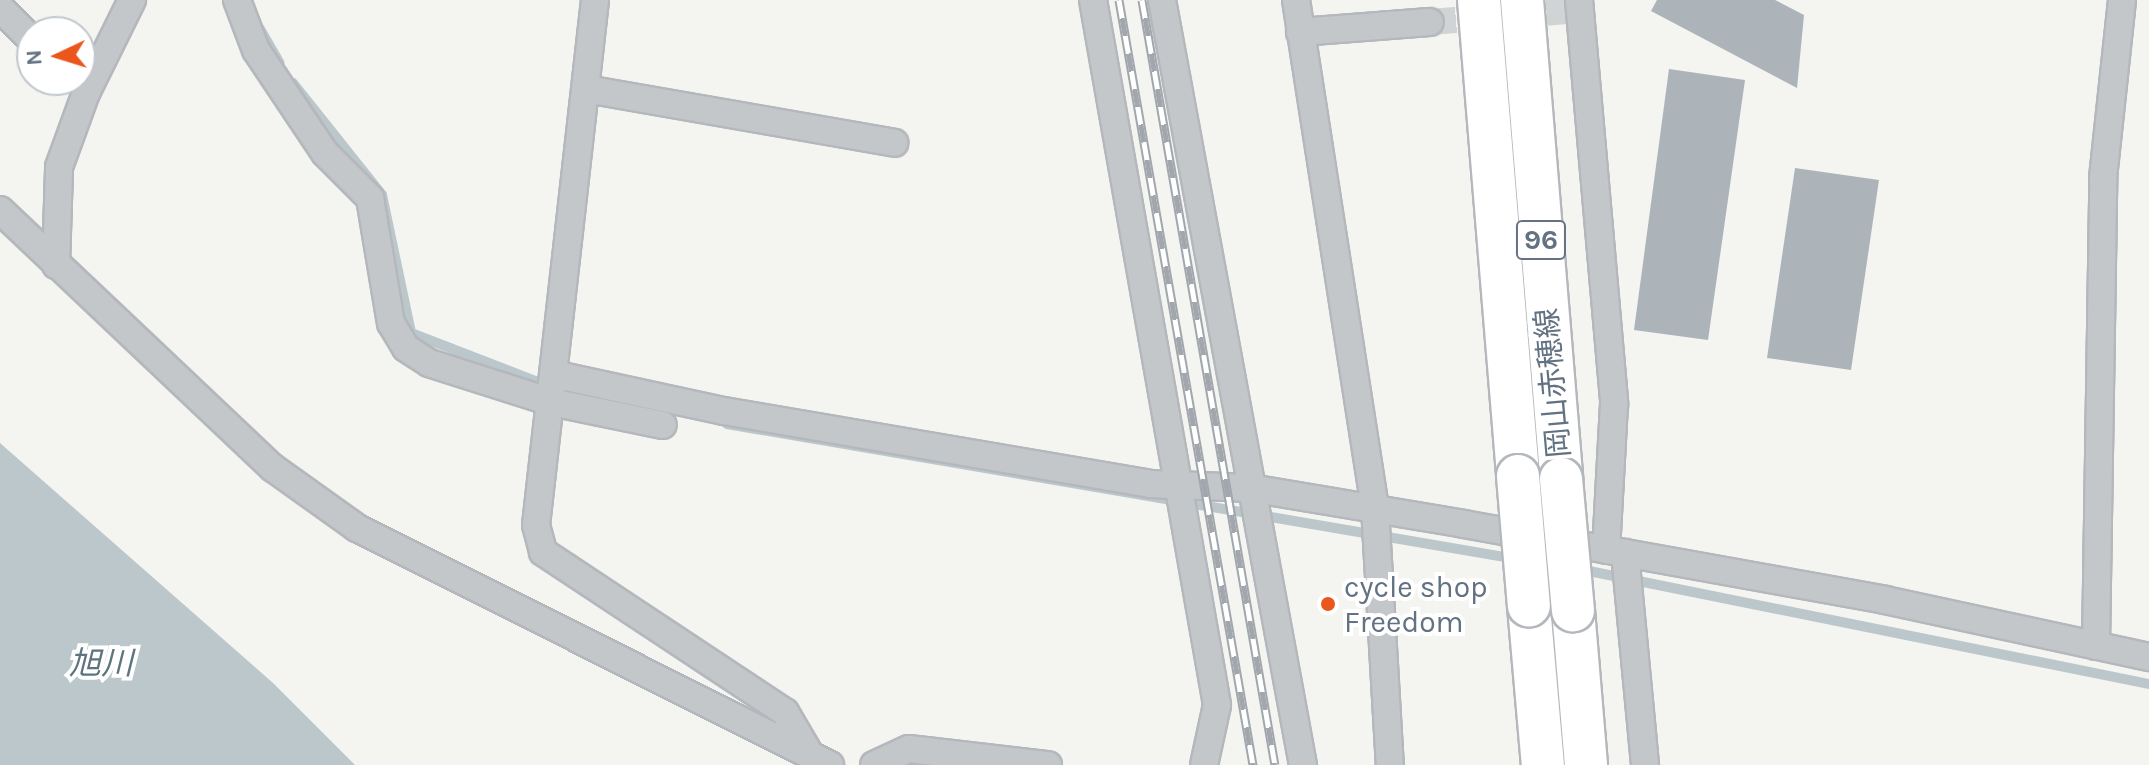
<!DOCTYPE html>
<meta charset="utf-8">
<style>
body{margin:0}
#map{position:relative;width:2149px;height:765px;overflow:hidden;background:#f4f4f0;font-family:Karla,"Noto Sans JP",sans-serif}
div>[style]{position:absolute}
.water>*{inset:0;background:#bcc7cc}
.stream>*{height:10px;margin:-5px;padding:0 5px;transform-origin:5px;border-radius:5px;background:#bcc7cc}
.building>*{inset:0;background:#acb3b9}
.minor-tunnel>*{height:26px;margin-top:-13px;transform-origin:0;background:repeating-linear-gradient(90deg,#d0d4d4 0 26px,transparent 0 39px)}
.roads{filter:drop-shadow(2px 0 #b4b8bc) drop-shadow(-2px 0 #b4b8bc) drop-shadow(0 2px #b4b8bc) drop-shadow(0 -2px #b4b8bc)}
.minor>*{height:26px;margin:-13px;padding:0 13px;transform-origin:13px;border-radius:13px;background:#c4c7ca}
.primary>*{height:42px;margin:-21px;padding:0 21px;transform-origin:21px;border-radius:21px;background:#fff}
.rail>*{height:9px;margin-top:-4.5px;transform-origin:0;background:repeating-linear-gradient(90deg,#fff 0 18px,#a1a7ad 0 36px);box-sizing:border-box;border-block:2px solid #a1a7ad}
.bridges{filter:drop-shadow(2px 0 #b4b8bc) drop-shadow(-2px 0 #b4b8bc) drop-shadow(0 2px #b4b8bc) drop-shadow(0 -2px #b4b8bc)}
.primary-bridge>*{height:42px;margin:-21px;padding:0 21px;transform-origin:21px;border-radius:21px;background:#fff}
.dots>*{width:22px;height:22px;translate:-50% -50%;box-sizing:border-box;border:4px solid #fff;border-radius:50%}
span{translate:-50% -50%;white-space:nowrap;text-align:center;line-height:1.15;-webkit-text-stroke:8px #fff;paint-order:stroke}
.shield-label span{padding:2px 6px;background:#fff;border:2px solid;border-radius:6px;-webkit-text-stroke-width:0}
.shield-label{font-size:28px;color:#627282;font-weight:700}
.street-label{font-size:30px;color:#627282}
.poi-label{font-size:30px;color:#627282}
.left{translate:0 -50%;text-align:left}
.water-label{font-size:32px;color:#5e7580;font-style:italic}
.north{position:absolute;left:16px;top:16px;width:80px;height:80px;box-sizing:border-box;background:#fff;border:2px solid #c0c7cd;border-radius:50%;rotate:266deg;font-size:22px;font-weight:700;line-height:32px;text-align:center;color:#627282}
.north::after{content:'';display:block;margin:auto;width:28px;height:36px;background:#ea561b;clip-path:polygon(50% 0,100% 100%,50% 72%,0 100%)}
</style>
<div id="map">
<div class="water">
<i style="clip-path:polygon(0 443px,273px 683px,355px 765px,0 765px)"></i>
</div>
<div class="stream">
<i style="left:260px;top:29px;width:39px;rotate:60deg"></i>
<i style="left:293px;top:83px;width:143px;rotate:51.5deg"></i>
<i style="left:382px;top:195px;width:141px;rotate:78.1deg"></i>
<i style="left:411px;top:333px;width:155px;rotate:21.1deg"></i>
<i style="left:556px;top:389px;width:103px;rotate:11.7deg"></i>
<i style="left:727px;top:424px;width:800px;rotate:9.71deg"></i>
<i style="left:1579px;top:569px;width:581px;rotate:11.41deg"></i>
</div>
<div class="building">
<i style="clip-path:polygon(1657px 0,1775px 0,1804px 15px,1797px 88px,1651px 11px)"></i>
<i style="clip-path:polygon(1669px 69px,1745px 80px,1708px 340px,1634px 330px)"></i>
<i style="clip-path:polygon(1795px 168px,1879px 180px,1851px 370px,1767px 358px)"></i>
</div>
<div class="minor-tunnel">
<i style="left:1430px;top:22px;width:150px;rotate:-4.6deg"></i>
</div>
<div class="roads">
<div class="minor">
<i style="left:237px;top:0;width:53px;rotate:69.2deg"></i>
<i style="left:256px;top:50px;width:124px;rotate:56.2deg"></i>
<i style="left:325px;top:153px;width:64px;rotate:45deg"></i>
<i style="left:370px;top:198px;width:127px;rotate:80.5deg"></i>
<i style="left:391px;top:323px;width:29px;rotate:59deg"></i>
<i style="left:406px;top:348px;width:27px;rotate:33deg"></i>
<i style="left:429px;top:363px;width:128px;rotate:17.7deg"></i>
<i style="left:551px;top:402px;width:114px;rotate:11.6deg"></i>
<i style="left:595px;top:0;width:528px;rotate:96.41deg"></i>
<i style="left:536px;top:525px;width:28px;rotate:75deg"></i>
<i style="left:543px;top:552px;width:290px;rotate:33.5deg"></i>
<i style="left:785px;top:712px;width:56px;rotate:59.7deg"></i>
<i style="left:1093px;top:0;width:716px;rotate:80.02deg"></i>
<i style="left:1217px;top:705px;width:61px;rotate:102.2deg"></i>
<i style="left:1162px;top:0;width:778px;rotate:79.56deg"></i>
<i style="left:1296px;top:0;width:514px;rotate:81.16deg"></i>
<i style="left:1375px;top:508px;width:257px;rotate:86.7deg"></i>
<i style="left:1579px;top:0;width:406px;rotate:85deg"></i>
<i style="left:1614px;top:404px;width:146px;rotate:93.1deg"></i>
<i style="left:0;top:8px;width:45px;rotate:45deg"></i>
<i style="left:1300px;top:32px;width:130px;rotate:-4.4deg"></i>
<i style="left:586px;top:89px;width:313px;rotate:9.9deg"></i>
<i style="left:0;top:210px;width:376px;rotate:43.4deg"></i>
<i style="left:273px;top:468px;width:103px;rotate:35.5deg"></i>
<i style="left:357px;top:528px;width:529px;rotate:26.61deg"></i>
<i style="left:56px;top:265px;width:98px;rotate:-88.2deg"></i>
<i style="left:59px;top:167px;width:79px;rotate:-70deg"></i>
<i style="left:86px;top:93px;width:104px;rotate:-63.7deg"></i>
<i style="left:557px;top:375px;width:171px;rotate:12.2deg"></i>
<i style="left:724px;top:411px;width:431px;rotate:9.7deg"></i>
<i style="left:1149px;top:484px;width:101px;rotate:2.3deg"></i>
<i style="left:1250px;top:488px;width:217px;rotate:9.5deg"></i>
<i style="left:1464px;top:524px;width:428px;rotate:10.2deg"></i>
<i style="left:1885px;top:600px;width:270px;rotate:12.2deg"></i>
<i style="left:1625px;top:553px;width:213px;rotate:84.6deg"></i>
<i style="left:2096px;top:646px;width:468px;rotate:-89.1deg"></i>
<i style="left:2103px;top:178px;width:179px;rotate:-83.9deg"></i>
<i style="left:874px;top:765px;width:38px;rotate:-25deg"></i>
<i style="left:909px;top:749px;width:140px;rotate:6.6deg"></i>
</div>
<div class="primary">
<i style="left:1479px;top:0;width:478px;rotate:85.3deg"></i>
<i style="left:1522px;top:0;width:481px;rotate:85.3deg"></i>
<i style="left:1529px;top:606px;width:160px;rotate:85deg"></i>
<i style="left:1573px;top:610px;width:156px;rotate:85.2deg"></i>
</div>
</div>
<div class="rail">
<i style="left:1119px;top:0;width:777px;rotate:80.06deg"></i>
<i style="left:1142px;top:0;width:776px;rotate:80.14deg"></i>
</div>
<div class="bridges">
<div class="primary-bridge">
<i style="left:1518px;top:476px;width:130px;rotate:85.2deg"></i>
<i style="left:1561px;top:479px;width:132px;rotate:84.8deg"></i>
</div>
</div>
<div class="dots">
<i style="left:1328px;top:604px;background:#ea561b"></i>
</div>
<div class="shield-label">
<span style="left:1541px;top:240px">96</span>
</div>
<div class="street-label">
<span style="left:1553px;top:383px;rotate:-95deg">岡山赤穂線</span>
</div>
<div class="poi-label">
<span class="left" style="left:1344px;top:604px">cycle shop<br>Freedom</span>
</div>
<div class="water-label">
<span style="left:101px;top:664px">旭川</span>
</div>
<div class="north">N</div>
</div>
